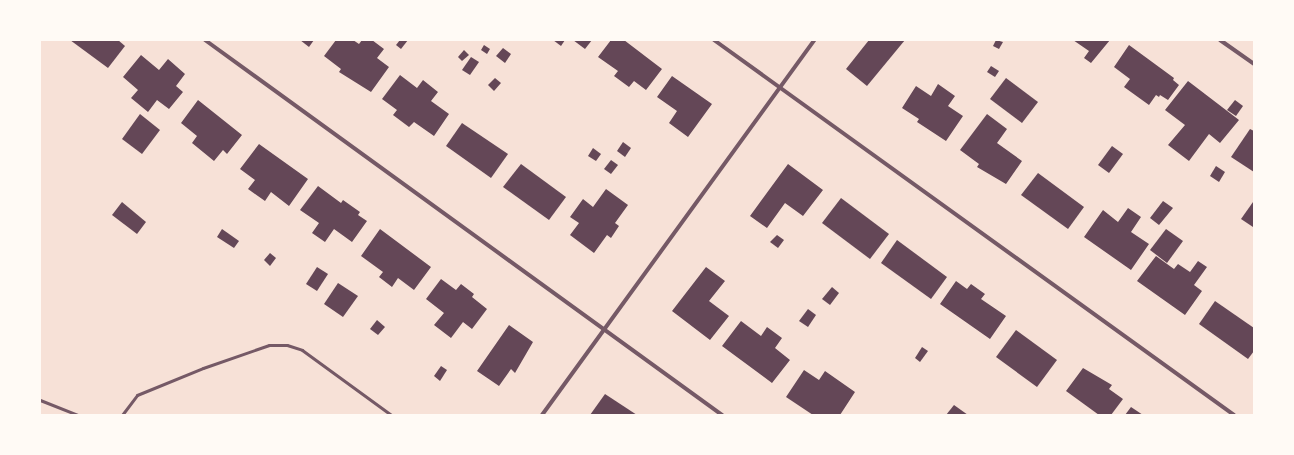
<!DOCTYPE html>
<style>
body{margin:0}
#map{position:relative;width:1294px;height:455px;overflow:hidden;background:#f7e1d7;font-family:"Exo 2",sans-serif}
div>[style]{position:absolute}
.building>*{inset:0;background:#644757}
.service>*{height:3px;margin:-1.5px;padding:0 1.5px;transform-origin:1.5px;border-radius:1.5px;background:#755966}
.minor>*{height:4px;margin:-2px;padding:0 2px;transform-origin:2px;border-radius:2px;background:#755966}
span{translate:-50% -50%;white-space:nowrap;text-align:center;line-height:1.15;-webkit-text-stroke:3.5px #fffaf5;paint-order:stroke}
.frame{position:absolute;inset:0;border:41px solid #fffaf5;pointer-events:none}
</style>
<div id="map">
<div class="building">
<i style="clip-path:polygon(70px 40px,118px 40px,125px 46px,108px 68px)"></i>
<i style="clip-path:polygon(300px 40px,314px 40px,309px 47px)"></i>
<i style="clip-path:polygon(336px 40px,353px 40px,359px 44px,362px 40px,372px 40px,384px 49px,377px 58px,389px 67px,371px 92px,339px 72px,341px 69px,324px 56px)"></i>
<i style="clip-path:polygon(400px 40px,408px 40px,401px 49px,396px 45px)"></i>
<i style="clip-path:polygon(553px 40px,565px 40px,561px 46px)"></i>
<i style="clip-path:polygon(573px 40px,592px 40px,585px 49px)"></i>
<i style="clip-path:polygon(611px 40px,624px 40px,662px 69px,646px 90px,634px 81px,629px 87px,614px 76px,618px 71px,598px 57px)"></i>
<i style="clip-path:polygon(869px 40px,905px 40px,867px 86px,846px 69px)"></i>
<i style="clip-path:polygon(996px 40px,1003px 42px,999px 49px,993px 46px)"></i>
<i style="clip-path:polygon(1073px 40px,1110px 40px,1091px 63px,1084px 58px,1089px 51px)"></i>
<i style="clip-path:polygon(484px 45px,490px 49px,487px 54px,481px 50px)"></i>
<i style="clip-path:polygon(1129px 45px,1174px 78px,1173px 80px,1179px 85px,1168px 100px,1160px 95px,1159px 97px,1156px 95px,1149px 105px,1124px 87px,1130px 79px,1114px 67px)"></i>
<i style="clip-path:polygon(503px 48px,511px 54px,505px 63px,496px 56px)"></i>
<i style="clip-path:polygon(464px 50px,469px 55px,462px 61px,458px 57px)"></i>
<i style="clip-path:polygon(141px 55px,159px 70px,168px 59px,185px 74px,176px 86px,183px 92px,169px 109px,157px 100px,148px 112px,131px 98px,138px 90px,123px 77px)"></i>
<i style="clip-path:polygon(471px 57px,479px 62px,470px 75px,462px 70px)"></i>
<i style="clip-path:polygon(991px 66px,999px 71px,995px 77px,987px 72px)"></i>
<i style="clip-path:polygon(400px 75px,417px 88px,423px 80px,438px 92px,431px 101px,449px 114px,434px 136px,414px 122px,409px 127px,393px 115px,397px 110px,382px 99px)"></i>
<i style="clip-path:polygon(672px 76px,712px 104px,688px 137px,669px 123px,677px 111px,657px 97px)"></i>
<i style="clip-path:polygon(495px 78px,501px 83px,494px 91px,488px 85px)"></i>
<i style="clip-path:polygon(1006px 78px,1038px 102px,1022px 123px,990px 99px)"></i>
<i style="clip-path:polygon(1188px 81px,1239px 120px,1220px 143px,1209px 134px,1189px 161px,1168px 145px,1185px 125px,1165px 110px)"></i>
<i style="clip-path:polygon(938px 84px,955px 96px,948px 106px,963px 116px,946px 141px,917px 122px,919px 119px,902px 108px,916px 86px,931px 96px)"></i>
<i style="clip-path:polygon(198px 100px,242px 135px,227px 154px,223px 150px,214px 161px,192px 143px,197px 136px,181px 123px)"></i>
<i style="clip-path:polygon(1235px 100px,1243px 106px,1236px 116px,1227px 110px)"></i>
<i style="clip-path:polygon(140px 114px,160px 130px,142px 154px,122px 139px)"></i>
<i style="clip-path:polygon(987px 114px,1007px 129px,997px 143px,1022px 161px,1006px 184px,977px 167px,979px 164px,960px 150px)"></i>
<i style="clip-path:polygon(462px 123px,508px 154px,491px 178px,446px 146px)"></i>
<i style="clip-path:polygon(1250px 129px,1254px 131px,1254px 172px,1231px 157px)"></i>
<i style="clip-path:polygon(623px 142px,631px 148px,625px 157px,617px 151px)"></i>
<i style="clip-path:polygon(259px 144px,308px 179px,289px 206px,271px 192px,265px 201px,248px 189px,255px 180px,240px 169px)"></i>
<i style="clip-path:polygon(1112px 146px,1123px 154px,1109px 173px,1098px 165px)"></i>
<i style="clip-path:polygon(593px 148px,601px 154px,596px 161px,588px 156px)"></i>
<i style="clip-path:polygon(611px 160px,618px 165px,611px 174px,604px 169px)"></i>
<i style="clip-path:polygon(521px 164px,566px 197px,549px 220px,503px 187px)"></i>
<i style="clip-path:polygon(788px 164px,823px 190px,803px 216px,785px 203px,767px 228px,750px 216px)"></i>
<i style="clip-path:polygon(1216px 166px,1225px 172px,1219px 182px,1210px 176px)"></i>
<i style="clip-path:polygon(1038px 173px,1084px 207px,1068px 229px,1021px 195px)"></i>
<i style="clip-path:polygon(318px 186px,341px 203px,343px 200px,360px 212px,358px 215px,367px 221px,352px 242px,334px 229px,325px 242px,312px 233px,319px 223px,300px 210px)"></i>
<i style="clip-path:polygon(606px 189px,628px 205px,615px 223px,619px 226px,611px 238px,607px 235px,594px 253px,570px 235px,579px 223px,570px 217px,583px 199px,593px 207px)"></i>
<i style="clip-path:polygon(841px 198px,889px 234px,870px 259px,822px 223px)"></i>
<i style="clip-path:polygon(1163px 201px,1173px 208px,1159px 225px,1150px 218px)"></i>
<i style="clip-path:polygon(122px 202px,146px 222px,137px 234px,112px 215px)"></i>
<i style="clip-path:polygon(1253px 202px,1254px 203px,1253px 227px,1241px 219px)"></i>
<i style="clip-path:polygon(1128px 208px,1141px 217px,1131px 232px,1149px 244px,1131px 270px,1084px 237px,1103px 210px,1118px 222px)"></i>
<i style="clip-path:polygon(222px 229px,239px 241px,234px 248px,217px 237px)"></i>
<i style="clip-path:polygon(380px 229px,431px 267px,414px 290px,398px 278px,392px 287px,379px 277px,383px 272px,361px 256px)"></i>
<i style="clip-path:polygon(1166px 229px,1183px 241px,1167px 263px,1150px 250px)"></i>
<i style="clip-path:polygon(777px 235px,784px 240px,778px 248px,770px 242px)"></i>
<i style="clip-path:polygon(897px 240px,947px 277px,931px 299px,881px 263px)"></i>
<i style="clip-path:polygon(270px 253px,276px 258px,270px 266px,264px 260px)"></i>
<i style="clip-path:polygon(1156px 256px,1174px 269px,1178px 264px,1190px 272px,1198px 261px,1207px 267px,1194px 285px,1202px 291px,1185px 315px,1137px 281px)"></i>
<i style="clip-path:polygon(317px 267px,328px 274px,317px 291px,306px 284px)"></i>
<i style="clip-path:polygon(706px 267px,725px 281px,709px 301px,729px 316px,710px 340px,672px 311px)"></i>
<i style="clip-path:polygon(441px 279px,456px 290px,461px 284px,474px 294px,472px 297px,487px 309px,472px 329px,463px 322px,451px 338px,434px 325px,444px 313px,426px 299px)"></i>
<i style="clip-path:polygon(956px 281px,967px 289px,971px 284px,985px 294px,981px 299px,1006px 316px,990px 339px,940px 304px)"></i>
<i style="clip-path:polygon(338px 283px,358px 296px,343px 317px,324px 304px)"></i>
<i style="clip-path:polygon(832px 287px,839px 293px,830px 305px,822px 299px)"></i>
<i style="clip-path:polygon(1215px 301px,1254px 328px,1254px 351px,1248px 359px,1199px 324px)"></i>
<i style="clip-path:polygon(808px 309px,816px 315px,808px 327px,799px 321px)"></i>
<i style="clip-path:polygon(377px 320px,385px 327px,378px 335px,370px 329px)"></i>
<i style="clip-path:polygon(741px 321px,761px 336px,767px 327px,782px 338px,775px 348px,790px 360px,772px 383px,722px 346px)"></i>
<i style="clip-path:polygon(509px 325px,533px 342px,515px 373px,511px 369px,499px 386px,477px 371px)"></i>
<i style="clip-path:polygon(1016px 330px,1057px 360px,1037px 387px,996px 357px)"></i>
<i style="clip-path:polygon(922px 347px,928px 351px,920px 362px,915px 358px)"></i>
<i style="clip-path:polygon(441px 366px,447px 370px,440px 381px,434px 376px)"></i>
<i style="clip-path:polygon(1083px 368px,1112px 385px,1109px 389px,1123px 399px,1111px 415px,1099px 415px,1066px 391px)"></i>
<i style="clip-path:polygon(804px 370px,819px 380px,825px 371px,855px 392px,840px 415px,813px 415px,786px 397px)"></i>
<i style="clip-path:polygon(605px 394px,637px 415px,590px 415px)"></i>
<i style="clip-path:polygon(954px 405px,968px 415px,946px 415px)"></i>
<i style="clip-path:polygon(1131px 407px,1143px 415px,1125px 415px)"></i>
</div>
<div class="service">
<i style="left:40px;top:400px;width:41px;rotate:21.5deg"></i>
<i style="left:122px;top:415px;width:25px;rotate:-53deg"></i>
<i style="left:137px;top:395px;width:71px;rotate:-22.2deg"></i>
<i style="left:203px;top:368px;width:70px;rotate:-19.2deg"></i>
<i style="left:269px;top:345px;width:18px"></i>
<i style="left:287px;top:345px;width:16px;rotate:18deg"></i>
<i style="left:302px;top:350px;width:110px;rotate:36.1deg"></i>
</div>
<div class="minor">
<i style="left:205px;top:40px;width:639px;rotate:35.95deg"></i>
<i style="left:714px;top:40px;width:641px;rotate:35.8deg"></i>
<i style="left:1220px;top:40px;width:42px;rotate:35.2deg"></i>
<i style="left:542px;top:415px;width:463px;rotate:-54deg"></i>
</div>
<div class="frame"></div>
</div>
